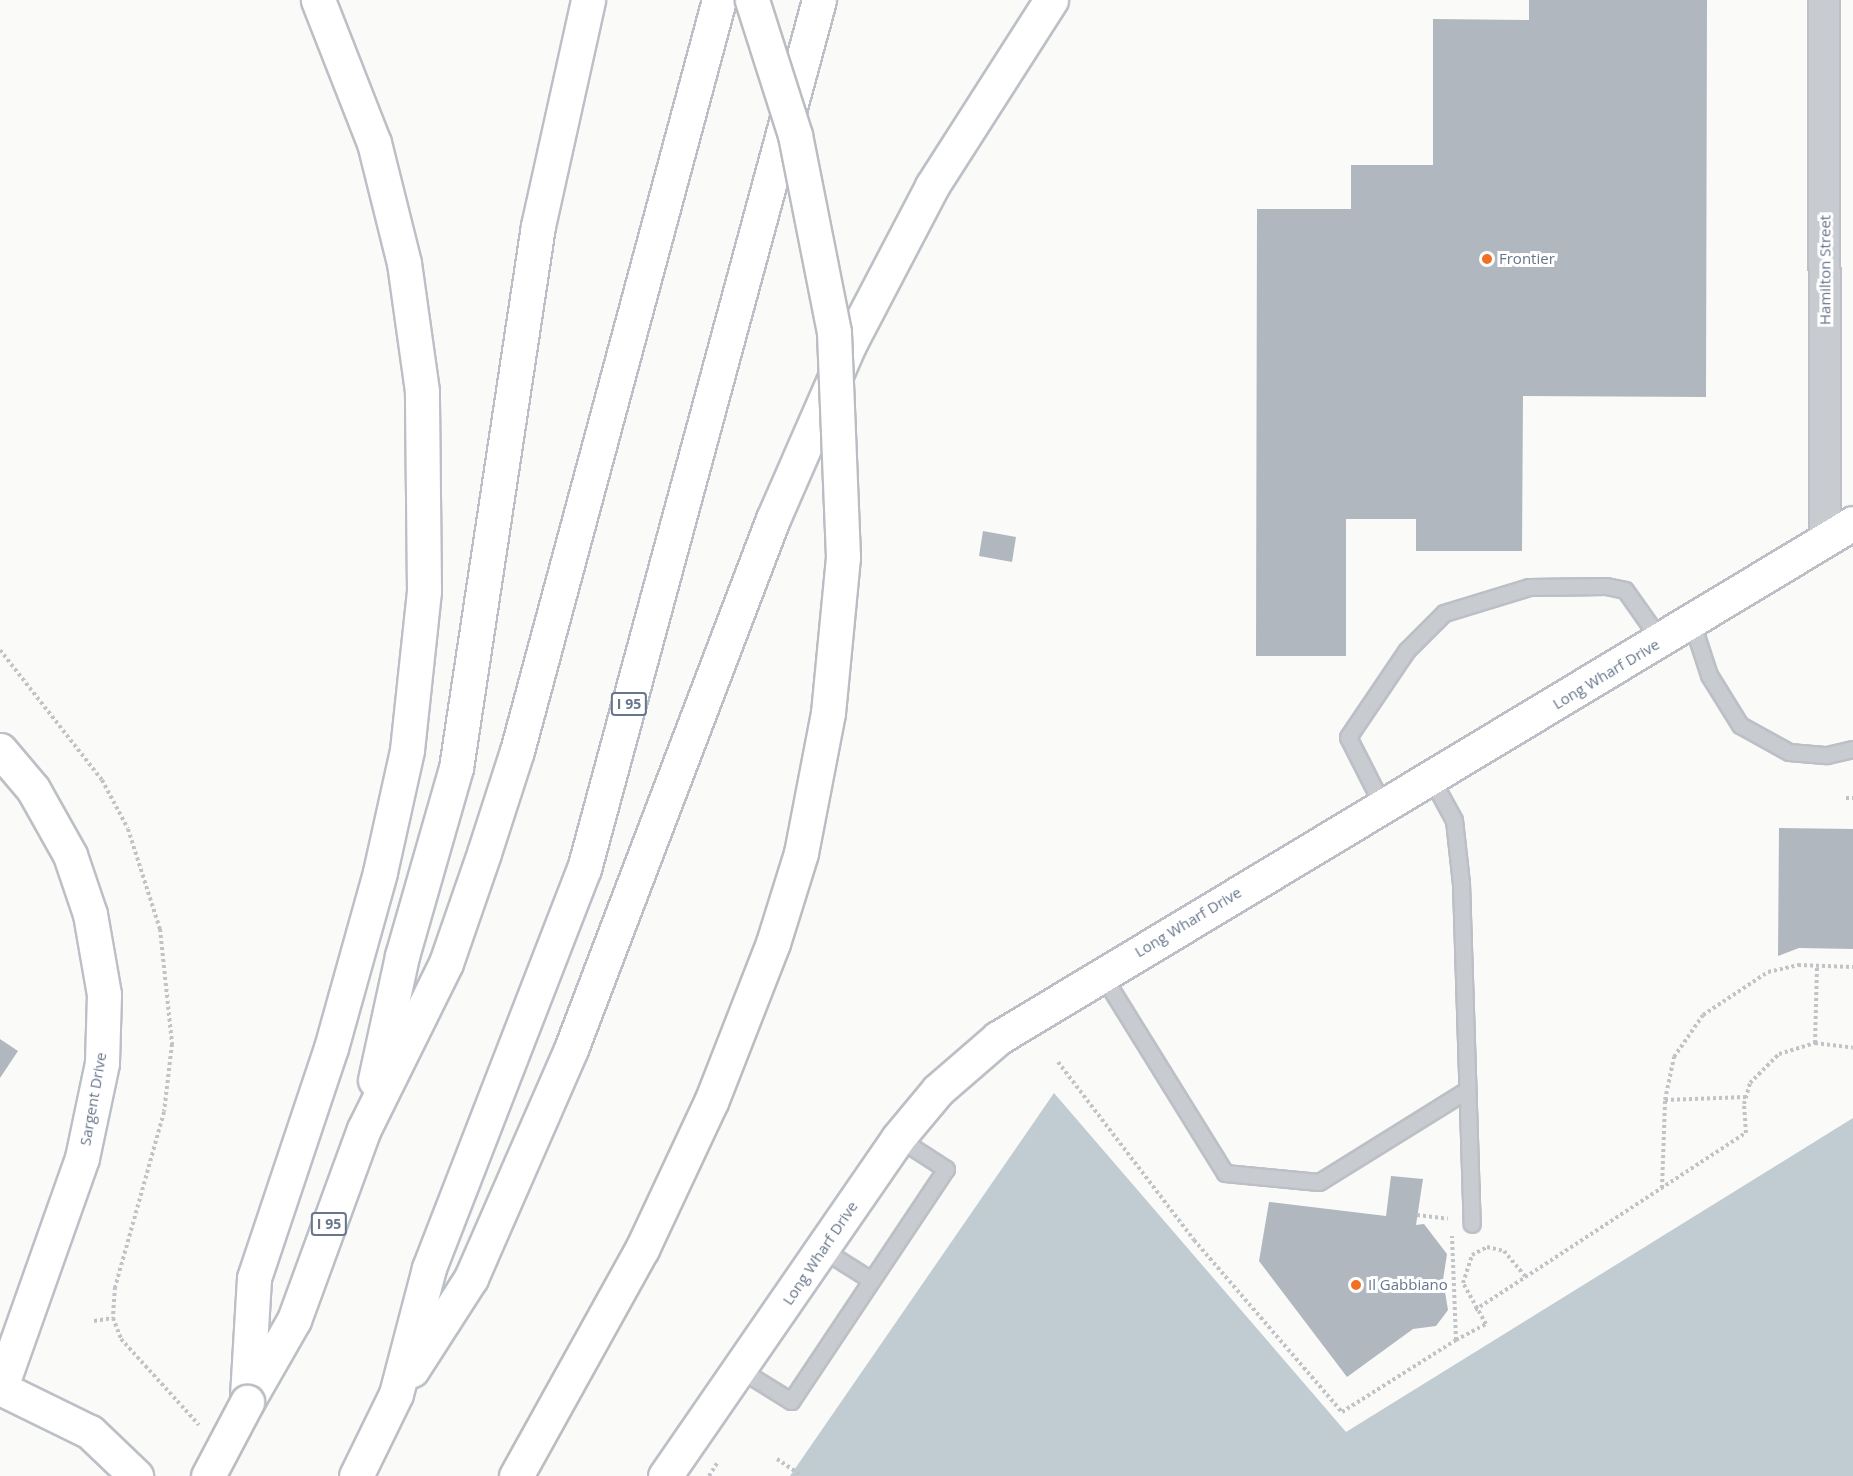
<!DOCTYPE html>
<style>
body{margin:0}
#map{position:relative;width:1853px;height:1476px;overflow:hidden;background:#fafaf8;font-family:"Open Sans",sans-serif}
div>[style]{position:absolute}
.water>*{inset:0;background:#c1cbd2}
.building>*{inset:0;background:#b0b7bf}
.path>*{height:4px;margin-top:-2px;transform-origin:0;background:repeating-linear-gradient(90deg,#c1c3c6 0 3px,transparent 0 6px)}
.roads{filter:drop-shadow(2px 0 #bcc0c6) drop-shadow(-2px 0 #bcc0c6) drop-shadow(0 2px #bcc0c6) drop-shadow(0 -2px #bcc0c6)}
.lane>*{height:15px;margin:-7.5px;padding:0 7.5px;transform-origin:7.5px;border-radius:7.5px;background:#c8cbd0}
.street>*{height:30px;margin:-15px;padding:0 15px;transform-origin:15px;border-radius:15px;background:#c8cbd0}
.secondary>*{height:33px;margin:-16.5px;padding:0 16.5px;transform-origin:16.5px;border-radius:16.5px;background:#fff}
.primary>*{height:33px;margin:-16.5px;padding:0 16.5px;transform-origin:16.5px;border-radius:16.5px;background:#fff}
.highway>*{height:33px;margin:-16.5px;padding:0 16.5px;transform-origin:16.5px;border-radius:16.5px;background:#fff}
.bridges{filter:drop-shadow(2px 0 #babdc1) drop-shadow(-2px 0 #babdc1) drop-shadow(0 2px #babdc1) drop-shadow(0 -2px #babdc1)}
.highway-bridge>*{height:33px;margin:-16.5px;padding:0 16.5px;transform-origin:16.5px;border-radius:16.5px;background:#fff}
.dots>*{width:16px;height:16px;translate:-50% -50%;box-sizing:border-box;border:3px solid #fff;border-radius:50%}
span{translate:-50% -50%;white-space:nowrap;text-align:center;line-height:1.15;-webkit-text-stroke:6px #fff;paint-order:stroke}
.shield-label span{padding:2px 4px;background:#fff;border:2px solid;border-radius:4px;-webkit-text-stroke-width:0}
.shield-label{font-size:14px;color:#67768b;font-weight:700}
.poi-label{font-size:15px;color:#67768b}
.left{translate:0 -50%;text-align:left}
.street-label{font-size:15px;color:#67768b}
</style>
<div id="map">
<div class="water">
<i style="clip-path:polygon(1054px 1093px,1346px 1432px,1853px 1118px,1853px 1476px,790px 1476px)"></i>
</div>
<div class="building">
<i style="clip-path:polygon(1529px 0,1707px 0,1706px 397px,1523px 396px,1522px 551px,1416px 551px,1416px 519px,1346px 519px,1346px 656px,1256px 656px,1257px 209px,1351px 209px,1351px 165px,1433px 165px,1433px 19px,1529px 20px)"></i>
<i style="clip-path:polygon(983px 531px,1016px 537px,1012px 562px,979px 556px)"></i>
<i style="clip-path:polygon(1779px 828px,1853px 829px,1853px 949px,1799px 948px,1778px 956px)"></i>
<i style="clip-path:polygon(0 1039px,18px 1051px,0 1078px)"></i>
<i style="clip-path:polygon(1391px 1176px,1423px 1179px,1416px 1225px,1424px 1224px,1447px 1254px,1443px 1280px,1448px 1310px,1436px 1326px,1413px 1329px,1347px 1377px,1259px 1261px,1269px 1202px,1386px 1216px)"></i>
</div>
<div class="path">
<i style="left:0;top:650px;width:165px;rotate:51.9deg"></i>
<i style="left:102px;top:780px;width:55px;rotate:62deg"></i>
<i style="left:128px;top:829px;width:105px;rotate:72.3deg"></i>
<i style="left:160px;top:929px;width:116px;rotate:84deg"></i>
<i style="left:172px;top:1044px;width:68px;rotate:96.7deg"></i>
<i style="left:164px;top:1112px;width:182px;rotate:105.6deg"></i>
<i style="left:115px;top:1287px;width:31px;rotate:94deg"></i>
<i style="left:113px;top:1318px;width:22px;rotate:69deg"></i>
<i style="left:121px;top:1339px;width:116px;rotate:47.8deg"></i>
<i style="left:1846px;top:798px;width:7px"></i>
<i style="left:1815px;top:1043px;width:78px;rotate:-88.5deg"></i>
<i style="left:1058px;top:1062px;width:224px;rotate:52.6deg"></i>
<i style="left:1194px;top:1240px;width:227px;rotate:49.3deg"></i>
<i style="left:1342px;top:1412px;width:135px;rotate:-32.3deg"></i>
<i style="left:1456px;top:1340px;width:104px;rotate:-92.2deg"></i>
<i style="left:1746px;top:1097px;width:81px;rotate:177.9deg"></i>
<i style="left:1665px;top:1100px;width:44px;rotate:-78.2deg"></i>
<i style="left:1674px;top:1057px;width:51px;rotate:-55.4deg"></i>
<i style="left:1703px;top:1015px;width:78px;rotate:-33.5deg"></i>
<i style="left:1768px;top:972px;width:31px;rotate:-13deg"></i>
<i style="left:1798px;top:965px;width:55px;rotate:2.1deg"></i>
<i style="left:1662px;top:1188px;width:88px;rotate:-88deg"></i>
<i style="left:1417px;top:1215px;width:31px;rotate:7deg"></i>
<i style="left:1475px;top:1310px;width:324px;rotate:-33.2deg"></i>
<i style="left:1746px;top:1133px;width:29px;rotate:-94deg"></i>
<i style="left:1744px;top:1104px;width:22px;rotate:-74deg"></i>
<i style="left:1750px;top:1083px;width:41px;rotate:-45deg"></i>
<i style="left:1779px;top:1054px;width:38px;rotate:-17deg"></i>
<i style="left:1815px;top:1043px;width:38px;rotate:7deg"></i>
<i style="left:94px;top:1321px;width:19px;rotate:-9deg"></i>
<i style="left:1456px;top:1340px;width:34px;rotate:-28deg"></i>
<i style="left:1486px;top:1324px;width:47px;rotate:-119.3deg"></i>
<i style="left:1463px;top:1283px;width:29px;rotate:-72deg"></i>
<i style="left:1472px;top:1255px;width:17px;rotate:-28deg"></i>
<i style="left:1487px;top:1247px;width:17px;rotate:13deg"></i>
<i style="left:1504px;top:1251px;width:33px;rotate:50deg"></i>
<i style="left:777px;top:1459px;width:30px;rotate:34deg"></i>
<i style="left:709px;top:1476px;width:15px;rotate:-58deg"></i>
</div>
<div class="roads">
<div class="lane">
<i style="left:1692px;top:623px;width:55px;rotate:71.9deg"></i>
<i style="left:1709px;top:675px;width:59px;rotate:58.2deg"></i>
<i style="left:1740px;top:725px;width:56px;rotate:28.9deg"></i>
<i style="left:1789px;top:752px;width:38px;rotate:5deg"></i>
<i style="left:1827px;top:755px;width:27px;rotate:-13deg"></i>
<i style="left:1431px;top:778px;width:48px;rotate:61.3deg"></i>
<i style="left:1454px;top:820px;width:63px;rotate:83.7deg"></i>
<i style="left:1461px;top:883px;width:341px;rotate:88.2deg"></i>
<i style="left:1383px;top:806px;width:77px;rotate:-116.9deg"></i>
<i style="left:1348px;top:737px;width:105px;rotate:-55.9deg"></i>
<i style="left:1407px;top:650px;width:52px;rotate:-45deg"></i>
<i style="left:1444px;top:613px;width:89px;rotate:-17deg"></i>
<i style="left:1529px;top:587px;width:77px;rotate:-0.7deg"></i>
<i style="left:1606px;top:586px;width:19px;rotate:12deg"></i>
<i style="left:1625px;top:590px;width:62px;rotate:54.8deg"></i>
<i style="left:1101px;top:973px;width:235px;rotate:58.2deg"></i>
<i style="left:1225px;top:1173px;width:94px;rotate:5.5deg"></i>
<i style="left:1319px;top:1182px;width:174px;rotate:-31.9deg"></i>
<i style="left:822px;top:1249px;width:58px;rotate:32.3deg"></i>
<i style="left:741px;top:1370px;width:59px;rotate:31.8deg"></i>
<i style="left:791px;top:1401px;width:279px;rotate:-56.3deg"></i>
<i style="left:946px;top:1169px;width:57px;rotate:-147.1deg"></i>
</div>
<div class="street">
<i style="left:1824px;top:0;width:541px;rotate:89.89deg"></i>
</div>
<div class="secondary">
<i style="left:0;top:1388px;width:100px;rotate:26.1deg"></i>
<i style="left:90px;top:1432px;width:64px;rotate:43.7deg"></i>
<i style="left:665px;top:1476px;width:411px;rotate:-55.4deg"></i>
<i style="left:898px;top:1138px;width:62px;rotate:-50.2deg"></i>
<i style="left:938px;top:1090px;width:79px;rotate:-40.9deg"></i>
<i style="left:998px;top:1038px;width:998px;rotate:-31.06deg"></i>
</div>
<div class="primary">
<i style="left:0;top:750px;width:51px;rotate:49.8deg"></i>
<i style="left:33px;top:789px;width:76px;rotate:60.7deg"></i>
<i style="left:70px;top:855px;width:62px;rotate:71.3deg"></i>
<i style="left:90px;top:914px;width:81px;rotate:80.1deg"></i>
<i style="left:104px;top:994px;width:69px;rotate:91.7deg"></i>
<i style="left:102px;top:1063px;width:97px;rotate:101.9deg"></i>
<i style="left:82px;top:1158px;width:245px;rotate:109.5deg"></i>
</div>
<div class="highway">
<i style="left:375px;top:1080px;width:127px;rotate:-77.7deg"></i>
<i style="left:402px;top:956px;width:196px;rotate:-74deg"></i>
<i style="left:456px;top:768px;width:548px;rotate:-81.4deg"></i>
<i style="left:538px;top:226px;width:231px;rotate:-77.5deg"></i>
<i style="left:412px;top:1370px;width:109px;rotate:-57.3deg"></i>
<i style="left:471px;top:1278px;width:250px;rotate:-66.4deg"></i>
<i style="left:571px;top:1049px;width:567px;rotate:-69.14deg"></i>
<i style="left:773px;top:519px;width:192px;rotate:-66.4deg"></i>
<i style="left:850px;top:343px;width:177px;rotate:-62.4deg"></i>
<i style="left:932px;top:186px;width:221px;rotate:-57.4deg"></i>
<i style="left:247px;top:1396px;width:118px;rotate:-86.6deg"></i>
<i style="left:254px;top:1278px;width:243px;rotate:-71.5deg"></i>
<i style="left:331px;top:1048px;width:183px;rotate:-74.4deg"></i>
<i style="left:380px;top:872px;width:125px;rotate:-77.5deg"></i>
<i style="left:407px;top:750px;width:160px;rotate:-83.9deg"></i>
<i style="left:424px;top:591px;width:200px;rotate:-90.6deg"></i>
<i style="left:422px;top:391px;width:129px;rotate:-98deg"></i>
<i style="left:404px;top:263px;width:124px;rotate:-104deg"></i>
<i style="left:374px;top:143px;width:154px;rotate:-111.4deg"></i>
<i style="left:247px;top:1402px;width:95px;rotate:-60.2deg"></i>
<i style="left:294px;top:1320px;width:203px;rotate:-69.9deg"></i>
<i style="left:364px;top:1129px;width:185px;rotate:-63.7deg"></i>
<i style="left:446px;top:963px;width:116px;rotate:-70.9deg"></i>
<i style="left:484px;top:853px;width:107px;rotate:-72.1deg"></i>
<i style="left:517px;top:751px;width:778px;rotate:-74.95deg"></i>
<i style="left:356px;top:1476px;width:91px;rotate:-64deg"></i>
<i style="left:396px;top:1394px;width:130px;rotate:-75.3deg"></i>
<i style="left:429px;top:1268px;width:428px;rotate:-68.8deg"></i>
<i style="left:584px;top:869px;width:900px;rotate:-74.87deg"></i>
</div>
</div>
<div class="bridges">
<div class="highway-bridge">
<i style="left:208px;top:1476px;width:84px;rotate:-62.2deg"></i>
<i style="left:516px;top:1476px;width:260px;rotate:-61deg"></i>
<i style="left:642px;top:1249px;width:162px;rotate:-64.9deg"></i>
<i style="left:711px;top:1102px;width:171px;rotate:-68.7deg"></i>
<i style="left:773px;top:943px;width:94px;rotate:-72.7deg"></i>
<i style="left:801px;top:853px;width:143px;rotate:-79.1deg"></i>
<i style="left:828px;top:713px;width:157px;rotate:-84.5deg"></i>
<i style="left:843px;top:557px;width:225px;rotate:-92.3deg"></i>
<i style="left:834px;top:332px;width:201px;rotate:-101.2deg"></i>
<i style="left:795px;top:135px;width:142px;rotate:-107.7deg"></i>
</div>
</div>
<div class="dots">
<i style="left:1487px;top:259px;background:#f17021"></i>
<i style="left:1356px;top:1285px;background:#f17021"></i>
</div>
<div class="shield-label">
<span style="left:629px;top:704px">I 95</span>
<span style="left:329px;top:1224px">I 95</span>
</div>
<div class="poi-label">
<span class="left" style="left:1499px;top:259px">Frontier</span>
<span class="left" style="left:1368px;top:1285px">Il Gabbiano</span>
</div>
<div class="street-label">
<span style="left:1825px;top:270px;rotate:-90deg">Hamilton Street</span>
<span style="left:1606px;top:674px;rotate:-31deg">Long Wharf Drive</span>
<span style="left:1188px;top:922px;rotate:-31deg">Long Wharf Drive</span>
<span style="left:93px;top:1099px;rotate:-80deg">Sargent Drive</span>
<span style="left:820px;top:1253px;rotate:-56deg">Long Wharf Drive</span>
</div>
</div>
